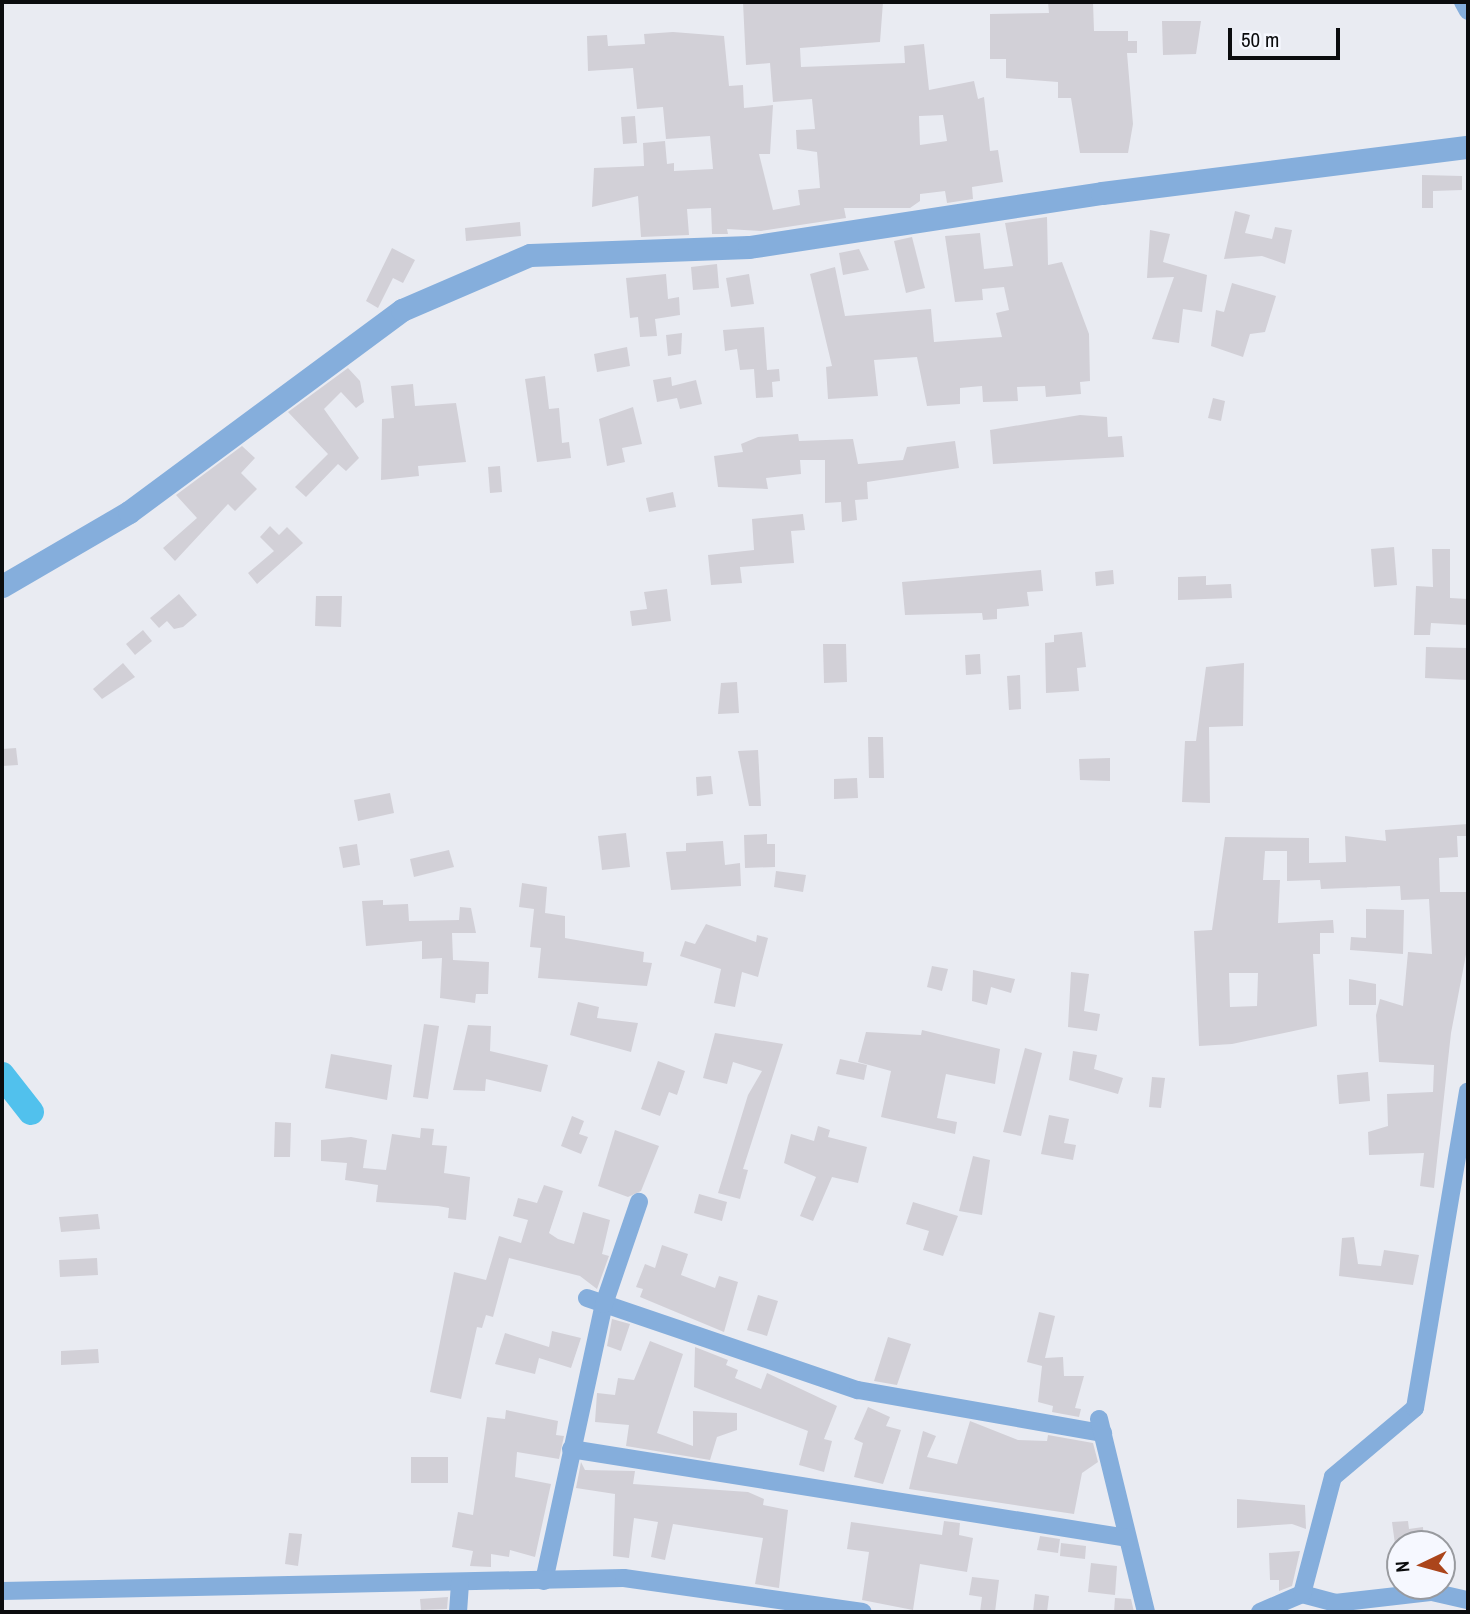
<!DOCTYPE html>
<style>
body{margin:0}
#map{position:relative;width:1470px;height:1614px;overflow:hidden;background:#e9ebf2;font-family:"Archivo Narrow",sans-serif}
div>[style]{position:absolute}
.river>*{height:26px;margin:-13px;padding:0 13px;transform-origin:13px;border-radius:13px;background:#51c1ed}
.building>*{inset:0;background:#d2d0d7}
.minor>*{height:18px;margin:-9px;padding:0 9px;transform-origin:9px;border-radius:9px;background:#85aedc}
.tertiary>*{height:23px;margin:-11.5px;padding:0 11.5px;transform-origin:11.5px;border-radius:11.5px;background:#85aedc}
span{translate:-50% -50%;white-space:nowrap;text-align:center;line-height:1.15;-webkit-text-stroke:7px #f6f8ff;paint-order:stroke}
.frame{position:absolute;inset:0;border:4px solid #0b0c0e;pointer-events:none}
.north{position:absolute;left:1386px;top:1530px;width:70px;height:70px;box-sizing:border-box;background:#f6f8ff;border:2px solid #989a9f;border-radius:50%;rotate:265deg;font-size:19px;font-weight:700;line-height:28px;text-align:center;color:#0b0c0e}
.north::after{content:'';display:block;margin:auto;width:24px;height:32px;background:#ab451b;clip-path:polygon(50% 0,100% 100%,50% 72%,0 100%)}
.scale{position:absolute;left:1228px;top:28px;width:112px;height:32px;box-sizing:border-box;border:4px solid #0b0c0e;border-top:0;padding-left:9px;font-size:21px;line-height:24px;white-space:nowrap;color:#0b0c0e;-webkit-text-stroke:5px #f6f8ff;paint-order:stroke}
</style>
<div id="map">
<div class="river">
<i style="left:2px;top:1075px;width:47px;rotate:51.9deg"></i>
</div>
<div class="building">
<i style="clip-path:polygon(evenodd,743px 2px,883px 2px,880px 42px,800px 48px,801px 67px,905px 63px,904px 46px,924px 44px,929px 90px,974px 81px,978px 99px,984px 97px,990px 151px,998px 150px,1003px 182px,972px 187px,973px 199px,947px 203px,945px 191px,920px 194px,920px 201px,910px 208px,844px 208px,846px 218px,761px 231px,727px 229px,728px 234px,712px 234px,711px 208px,687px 209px,689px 235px,641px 237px,638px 196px,592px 207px,594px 168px,644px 166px,643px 143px,665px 141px,667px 164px,674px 163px,674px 171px,713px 169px,710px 136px,666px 139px,663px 107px,637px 109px,633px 68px,588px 71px,587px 36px,607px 35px,608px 46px,645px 44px,644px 34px,673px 32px,724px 36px,729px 86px,743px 85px,744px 108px,773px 105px,770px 154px,759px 154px,773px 210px,800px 205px,798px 190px,820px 188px,817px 152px,797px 149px,796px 130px,815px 129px,812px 99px,773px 102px,770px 63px,746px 65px,743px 2px,943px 115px,947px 141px,920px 145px,919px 116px,943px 115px)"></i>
<i style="clip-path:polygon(1048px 2px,1093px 2px,1094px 31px,1128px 31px,1128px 41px,1137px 41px,1137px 53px,1127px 53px,1133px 124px,1128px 153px,1080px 153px,1071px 98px,1058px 98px,1058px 82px,1006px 78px,1006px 59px,990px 59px,990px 14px,1049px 13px)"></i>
<i style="clip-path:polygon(1162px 21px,1201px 21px,1196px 54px,1163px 55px)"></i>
<i style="clip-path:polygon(635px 116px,637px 143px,623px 144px,621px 117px)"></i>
<i style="clip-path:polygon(1422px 175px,1462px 176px,1462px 190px,1433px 191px,1433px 208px,1422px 208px)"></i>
<i style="clip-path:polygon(1235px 211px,1250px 215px,1245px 233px,1272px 239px,1275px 227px,1292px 230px,1285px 264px,1262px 256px,1224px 259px)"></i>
<i style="clip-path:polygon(1047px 217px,1048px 265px,1062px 262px,1089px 334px,1090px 381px,1080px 382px,1081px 394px,1046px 397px,1045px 386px,1017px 387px,1018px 401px,983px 402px,982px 386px,960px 388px,960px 404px,927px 406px,917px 357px,874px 360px,878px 396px,828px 399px,826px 367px,832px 366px,810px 274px,835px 267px,845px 316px,931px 309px,934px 342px,1002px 337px,996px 313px,1009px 310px,1004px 287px,982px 289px,983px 300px,955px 302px,945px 236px,980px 233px,984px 269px,1013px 266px,1005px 223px)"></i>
<i style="clip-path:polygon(520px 222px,521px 236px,466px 241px,465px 228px)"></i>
<i style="clip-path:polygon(1150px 230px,1170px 234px,1163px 262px,1207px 275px,1202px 312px,1183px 309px,1179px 343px,1152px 339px,1174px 277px,1147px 278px)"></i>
<i style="clip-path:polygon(912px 237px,925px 288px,906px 293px,894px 241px)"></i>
<i style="clip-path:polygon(392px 248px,415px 260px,403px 283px,393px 278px,378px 308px,366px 301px)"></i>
<i style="clip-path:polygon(859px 249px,869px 270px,843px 275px,839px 253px)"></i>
<i style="clip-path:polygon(717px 264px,719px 288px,693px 290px,691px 267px)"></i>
<i style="clip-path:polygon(666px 274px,668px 299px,679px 297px,680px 315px,655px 319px,657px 336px,640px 337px,638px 317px,630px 318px,626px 278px)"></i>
<i style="clip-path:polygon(749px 274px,754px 304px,731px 307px,726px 278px)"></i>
<i style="clip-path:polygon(1232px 283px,1276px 296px,1265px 332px,1250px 334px,1243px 357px,1211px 346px,1216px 310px,1224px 312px)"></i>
<i style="clip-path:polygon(764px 327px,767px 370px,779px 369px,780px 381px,772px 382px,773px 397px,756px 398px,754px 369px,740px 370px,737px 349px,725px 351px,723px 330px)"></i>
<i style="clip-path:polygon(682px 333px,681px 354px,668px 356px,666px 335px)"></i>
<i style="clip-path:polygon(627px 347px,630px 366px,597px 372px,594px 354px)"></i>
<i style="clip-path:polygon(348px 368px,360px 381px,364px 402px,356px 408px,341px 392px,324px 409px,359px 458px,346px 471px,338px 464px,306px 497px,295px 487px,328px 454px,288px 412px)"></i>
<i style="clip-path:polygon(545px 376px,549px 409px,559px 408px,562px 443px,569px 442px,571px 458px,537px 462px,525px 379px)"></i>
<i style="clip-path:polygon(671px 377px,672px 386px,696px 380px,702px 404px,680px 409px,677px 398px,657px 402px,653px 380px)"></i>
<i style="clip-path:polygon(413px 384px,415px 406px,456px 403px,466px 462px,418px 466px,419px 476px,381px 480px,382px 419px,394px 418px,391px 386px)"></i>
<i style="clip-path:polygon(1213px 398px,1225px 401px,1221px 421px,1208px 418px)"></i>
<i style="clip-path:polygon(633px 407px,642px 444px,622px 448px,625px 462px,607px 466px,599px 419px)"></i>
<i style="clip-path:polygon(1080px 415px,1107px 417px,1108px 437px,1122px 436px,1124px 457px,993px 464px,990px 430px)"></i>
<i style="clip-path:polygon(798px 434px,799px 441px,853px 439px,858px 464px,903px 460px,907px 447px,955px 441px,959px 468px,867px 482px,868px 499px,855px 500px,857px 520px,842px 522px,841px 502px,825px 503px,825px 460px,800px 460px,801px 474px,766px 478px,768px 489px,718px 487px,714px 456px,743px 452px,741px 444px,758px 437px)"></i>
<i style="clip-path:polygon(242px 446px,255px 458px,241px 473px,257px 489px,235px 511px,228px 504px,175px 561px,163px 548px,197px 518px,176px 495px)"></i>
<i style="clip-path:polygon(500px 466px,502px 492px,490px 493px,488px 467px)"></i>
<i style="clip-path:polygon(673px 492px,676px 507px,649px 512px,646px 498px)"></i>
<i style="clip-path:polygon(803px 514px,805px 530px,791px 531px,794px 563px,740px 567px,742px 583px,711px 585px,708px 555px,754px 550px,752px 519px)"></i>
<i style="clip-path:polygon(270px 526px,279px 535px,287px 527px,303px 543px,257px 584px,248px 573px,274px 551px,260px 537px)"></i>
<i style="clip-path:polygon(1394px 547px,1397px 585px,1374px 587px,1371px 549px)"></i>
<i style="clip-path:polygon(1432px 549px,1450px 549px,1450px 598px,1468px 599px,1468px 625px,1431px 623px,1430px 635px,1414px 635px,1416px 586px,1433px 587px)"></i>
<i style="clip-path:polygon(1041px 570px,1043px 591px,1027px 592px,1029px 606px,997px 609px,997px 619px,983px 620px,982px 613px,905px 615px,902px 582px)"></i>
<i style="clip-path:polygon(1113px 570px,1114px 584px,1096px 586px,1095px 572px)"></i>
<i style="clip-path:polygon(1206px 576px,1206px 585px,1231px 584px,1232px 598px,1178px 600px,1178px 577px)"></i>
<i style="clip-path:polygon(667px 589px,671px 621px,632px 626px,630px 611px,647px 609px,644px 592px)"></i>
<i style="clip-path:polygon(179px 594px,197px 615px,183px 627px,174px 629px,167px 621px,159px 628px,150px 618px)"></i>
<i style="clip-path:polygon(316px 596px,342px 596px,341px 627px,315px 626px)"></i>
<i style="clip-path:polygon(143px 630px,152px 641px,135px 655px,126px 644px)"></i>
<i style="clip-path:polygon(1082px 632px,1086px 667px,1077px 668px,1079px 691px,1046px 693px,1045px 643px,1054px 642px,1054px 635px)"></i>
<i style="clip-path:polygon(823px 644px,846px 644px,847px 682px,824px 683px)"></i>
<i style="clip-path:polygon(1426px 647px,1468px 648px,1468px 680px,1425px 678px)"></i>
<i style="clip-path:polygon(980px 654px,981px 674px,966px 675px,965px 655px)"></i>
<i style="clip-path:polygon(123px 663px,135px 677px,102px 699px,93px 689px)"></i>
<i style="clip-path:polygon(1244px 663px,1243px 726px,1209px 727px,1210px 803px,1182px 802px,1185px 741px,1196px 741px,1206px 667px)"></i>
<i style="clip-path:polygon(1020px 675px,1021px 709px,1009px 710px,1007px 676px)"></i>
<i style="clip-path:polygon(737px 682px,739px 713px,718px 714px,721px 683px)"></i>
<i style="clip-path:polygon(868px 737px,883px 737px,884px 778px,869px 778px)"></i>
<i style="clip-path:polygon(16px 748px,18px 765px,2px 766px,2px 749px)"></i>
<i style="clip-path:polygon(758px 750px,761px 806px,749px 806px,738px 751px)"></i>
<i style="clip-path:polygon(1110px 758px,1110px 781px,1080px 780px,1079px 759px)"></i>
<i style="clip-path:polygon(711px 776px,713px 794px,697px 796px,696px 777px)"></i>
<i style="clip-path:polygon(857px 778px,858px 798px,834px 799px,834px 779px)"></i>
<i style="clip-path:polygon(390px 793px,394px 813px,358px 821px,354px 800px)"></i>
<i style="clip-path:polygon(evenodd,1468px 824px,1468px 836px,1457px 836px,1458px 857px,1439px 858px,1440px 892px,1468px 892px,1468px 944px,1451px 1033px,1434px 1188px,1420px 1186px,1424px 1153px,1369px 1155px,1368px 1132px,1388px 1126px,1387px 1094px,1433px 1092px,1434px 1065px,1379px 1062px,1376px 1015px,1380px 999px,1403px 1006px,1408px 952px,1432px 954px,1429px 899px,1401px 900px,1400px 886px,1321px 889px,1320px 880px,1287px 881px,1287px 851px,1265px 851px,1263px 880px,1280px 880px,1278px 923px,1333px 920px,1334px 933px,1320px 933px,1320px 954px,1313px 954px,1317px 1026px,1232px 1044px,1199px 1046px,1194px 931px,1212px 930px,1225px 837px,1309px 838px,1309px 863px,1346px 862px,1345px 836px,1386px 841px,1385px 830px,1468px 824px,1229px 973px,1258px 973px,1257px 1006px,1230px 1007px,1229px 973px)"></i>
<i style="clip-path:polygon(626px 833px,630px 867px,602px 870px,598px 836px)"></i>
<i style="clip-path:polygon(767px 834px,767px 844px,775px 844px,775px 867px,745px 868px,744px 835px)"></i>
<i style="clip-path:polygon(723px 841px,725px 865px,740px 863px,741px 886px,671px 890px,666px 852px,686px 851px,686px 843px)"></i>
<i style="clip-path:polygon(357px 844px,360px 865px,343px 868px,339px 847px)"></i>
<i style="clip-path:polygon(449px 850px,454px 867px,414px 877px,410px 859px)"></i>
<i style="clip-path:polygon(776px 871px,806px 875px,803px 892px,774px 887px)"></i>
<i style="clip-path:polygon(522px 883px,547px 887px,545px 913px,565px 916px,565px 938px,644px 952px,643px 962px,652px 963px,647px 986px,538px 978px,541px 948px,530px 947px,534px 909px,519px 907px)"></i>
<i style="clip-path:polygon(383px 900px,383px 905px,408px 904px,409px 921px,459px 920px,460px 907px,471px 908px,476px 933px,452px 933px,453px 960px,489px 962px,488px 994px,476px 994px,475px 1003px,440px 998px,442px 958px,422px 959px,422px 941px,366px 946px,362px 901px)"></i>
<i style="clip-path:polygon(1366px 909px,1404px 910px,1403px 954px,1350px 950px,1351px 937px,1366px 938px)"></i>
<i style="clip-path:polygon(706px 924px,756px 942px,757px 935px,768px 938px,758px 977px,742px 972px,735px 1007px,714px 1003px,721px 969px,680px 956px,685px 941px,695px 944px)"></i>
<i style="clip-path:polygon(932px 966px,948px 969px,942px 991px,927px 987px)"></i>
<i style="clip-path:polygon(973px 970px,1015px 979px,1011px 993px,991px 987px,987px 1005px,972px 1001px)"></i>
<i style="clip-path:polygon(1071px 972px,1089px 974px,1084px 1011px,1100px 1014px,1097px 1031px,1068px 1027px)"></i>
<i style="clip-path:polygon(1349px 979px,1376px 984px,1376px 1005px,1349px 1005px)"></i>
<i style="clip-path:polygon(578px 1002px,599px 1007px,597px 1018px,638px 1023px,631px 1052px,570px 1035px)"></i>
<i style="clip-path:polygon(424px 1024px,439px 1026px,428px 1099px,413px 1097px)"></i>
<i style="clip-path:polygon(468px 1025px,491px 1026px,490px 1051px,548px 1065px,541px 1092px,486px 1079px,485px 1091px,453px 1090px)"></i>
<i style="clip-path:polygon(922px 1030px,1000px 1049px,995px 1084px,946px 1074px,937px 1118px,957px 1122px,955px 1134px,881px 1117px,891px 1071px,858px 1062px,866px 1032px,921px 1035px)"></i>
<i style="clip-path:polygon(715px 1033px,783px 1044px,743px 1169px,748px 1170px,740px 1199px,718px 1193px,748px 1095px,762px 1071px,733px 1062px,727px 1084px,703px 1078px)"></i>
<i style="clip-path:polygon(1025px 1048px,1042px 1053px,1021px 1136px,1003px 1132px)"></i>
<i style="clip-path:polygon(1073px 1051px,1097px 1055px,1094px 1069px,1123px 1078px,1118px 1094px,1069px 1080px)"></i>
<i style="clip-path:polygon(331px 1054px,392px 1065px,387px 1100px,325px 1088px)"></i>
<i style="clip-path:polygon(840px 1059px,867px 1065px,864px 1080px,836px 1074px)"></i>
<i style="clip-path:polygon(658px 1061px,685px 1071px,677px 1095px,669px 1092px,660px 1116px,641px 1109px)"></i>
<i style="clip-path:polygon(1368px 1072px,1370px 1101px,1339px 1104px,1337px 1075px)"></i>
<i style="clip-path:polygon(1152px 1077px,1165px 1078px,1161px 1108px,1149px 1107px)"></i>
<i style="clip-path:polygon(1049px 1115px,1069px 1119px,1064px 1143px,1076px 1145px,1073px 1160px,1041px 1154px)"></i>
<i style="clip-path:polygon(572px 1116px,584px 1121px,579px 1134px,588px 1137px,581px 1154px,561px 1146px)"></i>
<i style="clip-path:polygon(275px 1122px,291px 1123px,290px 1157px,274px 1157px)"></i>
<i style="clip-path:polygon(818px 1126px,830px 1130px,828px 1137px,867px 1147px,858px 1183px,832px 1177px,813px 1221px,800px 1216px,816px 1177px,784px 1163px,791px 1134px,814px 1141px)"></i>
<i style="clip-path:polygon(421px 1128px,434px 1129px,432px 1145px,447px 1146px,444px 1173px,470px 1177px,466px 1220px,448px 1218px,449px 1208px,438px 1206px,376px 1202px,378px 1185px,345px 1180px,347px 1163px,321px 1161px,321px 1140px,351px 1137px,367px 1140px,363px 1168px,386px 1170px,392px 1134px,420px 1138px)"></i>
<i style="clip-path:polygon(615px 1130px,659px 1146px,641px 1191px,628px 1197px,598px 1186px)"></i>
<i style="clip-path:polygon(973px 1156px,990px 1160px,982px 1215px,959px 1211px)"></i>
<i style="clip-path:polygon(544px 1185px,563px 1191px,549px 1233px,558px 1239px,574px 1244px,583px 1212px,610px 1220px,602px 1254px,609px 1256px,597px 1289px,580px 1276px,509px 1258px,493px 1317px,486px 1315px,482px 1328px,477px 1327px,461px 1399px,430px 1392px,454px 1272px,486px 1280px,499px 1236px,521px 1243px,528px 1220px,513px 1216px,518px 1198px,537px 1203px)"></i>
<i style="clip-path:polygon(699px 1194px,727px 1202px,722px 1221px,694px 1213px)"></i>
<i style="clip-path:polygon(913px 1202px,958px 1216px,943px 1256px,923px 1250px,929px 1231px,906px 1224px)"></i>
<i style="clip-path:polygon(98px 1214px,100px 1229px,61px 1232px,59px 1217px)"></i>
<i style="clip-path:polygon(1354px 1237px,1358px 1264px,1381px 1266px,1384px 1250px,1419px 1255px,1413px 1285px,1339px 1276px,1342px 1238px)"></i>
<i style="clip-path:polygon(662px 1245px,688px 1254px,681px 1275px,715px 1288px,719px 1276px,738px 1282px,724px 1332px,640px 1297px,643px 1289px,636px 1287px,645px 1264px,655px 1268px)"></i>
<i style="clip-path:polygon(97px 1258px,98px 1275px,60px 1277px,59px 1260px)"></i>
<i style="clip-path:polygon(758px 1295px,778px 1301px,767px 1336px,747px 1330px)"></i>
<i style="clip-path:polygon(1039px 1312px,1055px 1316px,1045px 1358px,1063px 1357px,1064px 1376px,1084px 1376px,1075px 1408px,1081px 1409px,1079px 1417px,1052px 1412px,1053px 1406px,1038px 1402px,1042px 1366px,1027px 1362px)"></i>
<i style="clip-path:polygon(612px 1319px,630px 1324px,621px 1351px,607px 1346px)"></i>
<i style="clip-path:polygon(552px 1331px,581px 1338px,571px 1368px,539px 1358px,535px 1374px,495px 1364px,505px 1333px,549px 1347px)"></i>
<i style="clip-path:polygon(888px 1337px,911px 1344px,897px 1385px,874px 1381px)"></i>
<i style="clip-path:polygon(650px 1341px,683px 1354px,657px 1433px,693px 1446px,693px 1411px,737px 1413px,737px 1430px,717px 1437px,710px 1460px,626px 1446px,629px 1425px,595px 1422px,597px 1393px,615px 1395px,618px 1378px,634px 1380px)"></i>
<i style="clip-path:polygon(695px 1347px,728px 1360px,726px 1365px,738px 1370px,735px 1378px,761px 1389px,767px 1373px,837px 1406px,824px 1439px,832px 1441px,824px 1472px,799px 1465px,808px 1431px,694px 1387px)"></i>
<i style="clip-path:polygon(98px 1349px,99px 1363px,61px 1365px,61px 1351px)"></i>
<i style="clip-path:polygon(868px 1407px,890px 1417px,886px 1426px,901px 1430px,883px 1484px,854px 1477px,863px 1443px,854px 1439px)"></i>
<i style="clip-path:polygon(506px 1410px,558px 1421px,556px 1435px,564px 1436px,559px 1459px,517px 1452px,515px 1477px,551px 1484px,535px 1557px,510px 1550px,509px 1557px,491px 1554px,491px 1567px,470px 1566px,473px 1551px,452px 1547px,458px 1512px,473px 1515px,487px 1417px,505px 1419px)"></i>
<i style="clip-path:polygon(970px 1421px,1018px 1440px,1047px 1441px,1048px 1435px,1093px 1443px,1098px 1462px,1082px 1473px,1074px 1514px,909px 1489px,923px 1431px,936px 1436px,927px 1457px,957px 1464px)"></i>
<i style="clip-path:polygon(411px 1457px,448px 1457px,448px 1483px,411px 1483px)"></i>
<i style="clip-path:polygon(581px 1462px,585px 1470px,635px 1471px,633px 1484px,748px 1492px,764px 1499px,763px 1505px,788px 1510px,779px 1588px,755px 1584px,763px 1538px,673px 1524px,665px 1560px,651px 1557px,658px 1522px,634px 1518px,629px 1558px,613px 1556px,615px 1494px,576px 1488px)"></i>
<i style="clip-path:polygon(1237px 1499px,1305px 1505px,1306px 1529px,1292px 1524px,1237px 1528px)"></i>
<i style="clip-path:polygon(944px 1521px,960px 1523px,959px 1535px,973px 1538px,967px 1572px,920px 1564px,913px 1610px,862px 1600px,869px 1552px,847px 1549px,851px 1522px,942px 1535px)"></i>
<i style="clip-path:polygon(1408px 1521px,1409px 1529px,1423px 1527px,1424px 1544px,1395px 1544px,1392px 1522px)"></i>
<i style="clip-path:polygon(289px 1533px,302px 1534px,298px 1566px,285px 1564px)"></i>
<i style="clip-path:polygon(1040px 1536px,1060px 1539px,1058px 1553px,1037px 1550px)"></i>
<i style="clip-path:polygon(1061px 1543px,1086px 1546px,1085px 1559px,1060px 1556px)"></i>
<i style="clip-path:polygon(1300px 1551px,1292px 1586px,1279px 1591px,1279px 1580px,1270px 1580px,1269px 1553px)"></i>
<i style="clip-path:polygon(1091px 1563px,1117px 1566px,1115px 1595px,1088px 1592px)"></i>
<i style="clip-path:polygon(972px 1577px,999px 1580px,995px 1612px,980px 1612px,982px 1597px,969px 1595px)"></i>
<i style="clip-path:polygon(1035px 1594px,1049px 1596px,1047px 1612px,1033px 1612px)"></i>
<i style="clip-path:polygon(448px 1597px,447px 1609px,421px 1610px,420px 1599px)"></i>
<i style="clip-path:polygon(1115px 1598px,1131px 1599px,1134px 1612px,1114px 1612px)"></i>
</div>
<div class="minor">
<i style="left:1463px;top:2px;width:10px;rotate:61deg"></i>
<i style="left:587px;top:1298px;width:286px;rotate:18.8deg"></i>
<i style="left:858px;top:1390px;width:249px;rotate:10deg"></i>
<i style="left:1099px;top:1419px;width:199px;rotate:76.3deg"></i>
<i style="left:571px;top:1449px;width:563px;rotate:9.09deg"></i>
<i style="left:544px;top:1581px;width:283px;rotate:-77.8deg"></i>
<i style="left:604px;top:1304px;width:108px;rotate:-71.1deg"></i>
<i style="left:2px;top:1591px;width:622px;rotate:-1.2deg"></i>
<i style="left:624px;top:1578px;width:241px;rotate:8.1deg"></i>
<i style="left:1302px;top:1594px;width:34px;rotate:15deg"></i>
<i style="left:1335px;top:1603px;width:98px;rotate:-6.5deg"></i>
<i style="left:1432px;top:1592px;width:37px;rotate:13deg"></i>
<i style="left:458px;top:1612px;width:28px;rotate:-86deg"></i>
<i style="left:1260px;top:1612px;width:46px;rotate:-23.2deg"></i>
<i style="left:1302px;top:1594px;width:121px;rotate:-75.2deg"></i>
<i style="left:1333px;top:1477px;width:107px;rotate:-40.1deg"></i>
<i style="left:1415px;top:1408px;width:321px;rotate:-80.5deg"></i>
</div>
<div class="tertiary">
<i style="left:2px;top:586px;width:147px;rotate:-30.2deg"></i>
<i style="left:129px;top:512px;width:340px;rotate:-36.5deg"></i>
<i style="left:402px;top:310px;width:139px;rotate:-23.3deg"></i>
<i style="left:530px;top:255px;width:219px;rotate:-2.1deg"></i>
<i style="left:749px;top:247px;width:357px;rotate:-8.7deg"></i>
<i style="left:1102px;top:193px;width:369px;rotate:-7.2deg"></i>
</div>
<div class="frame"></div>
<div class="north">N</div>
<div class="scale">50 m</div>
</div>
